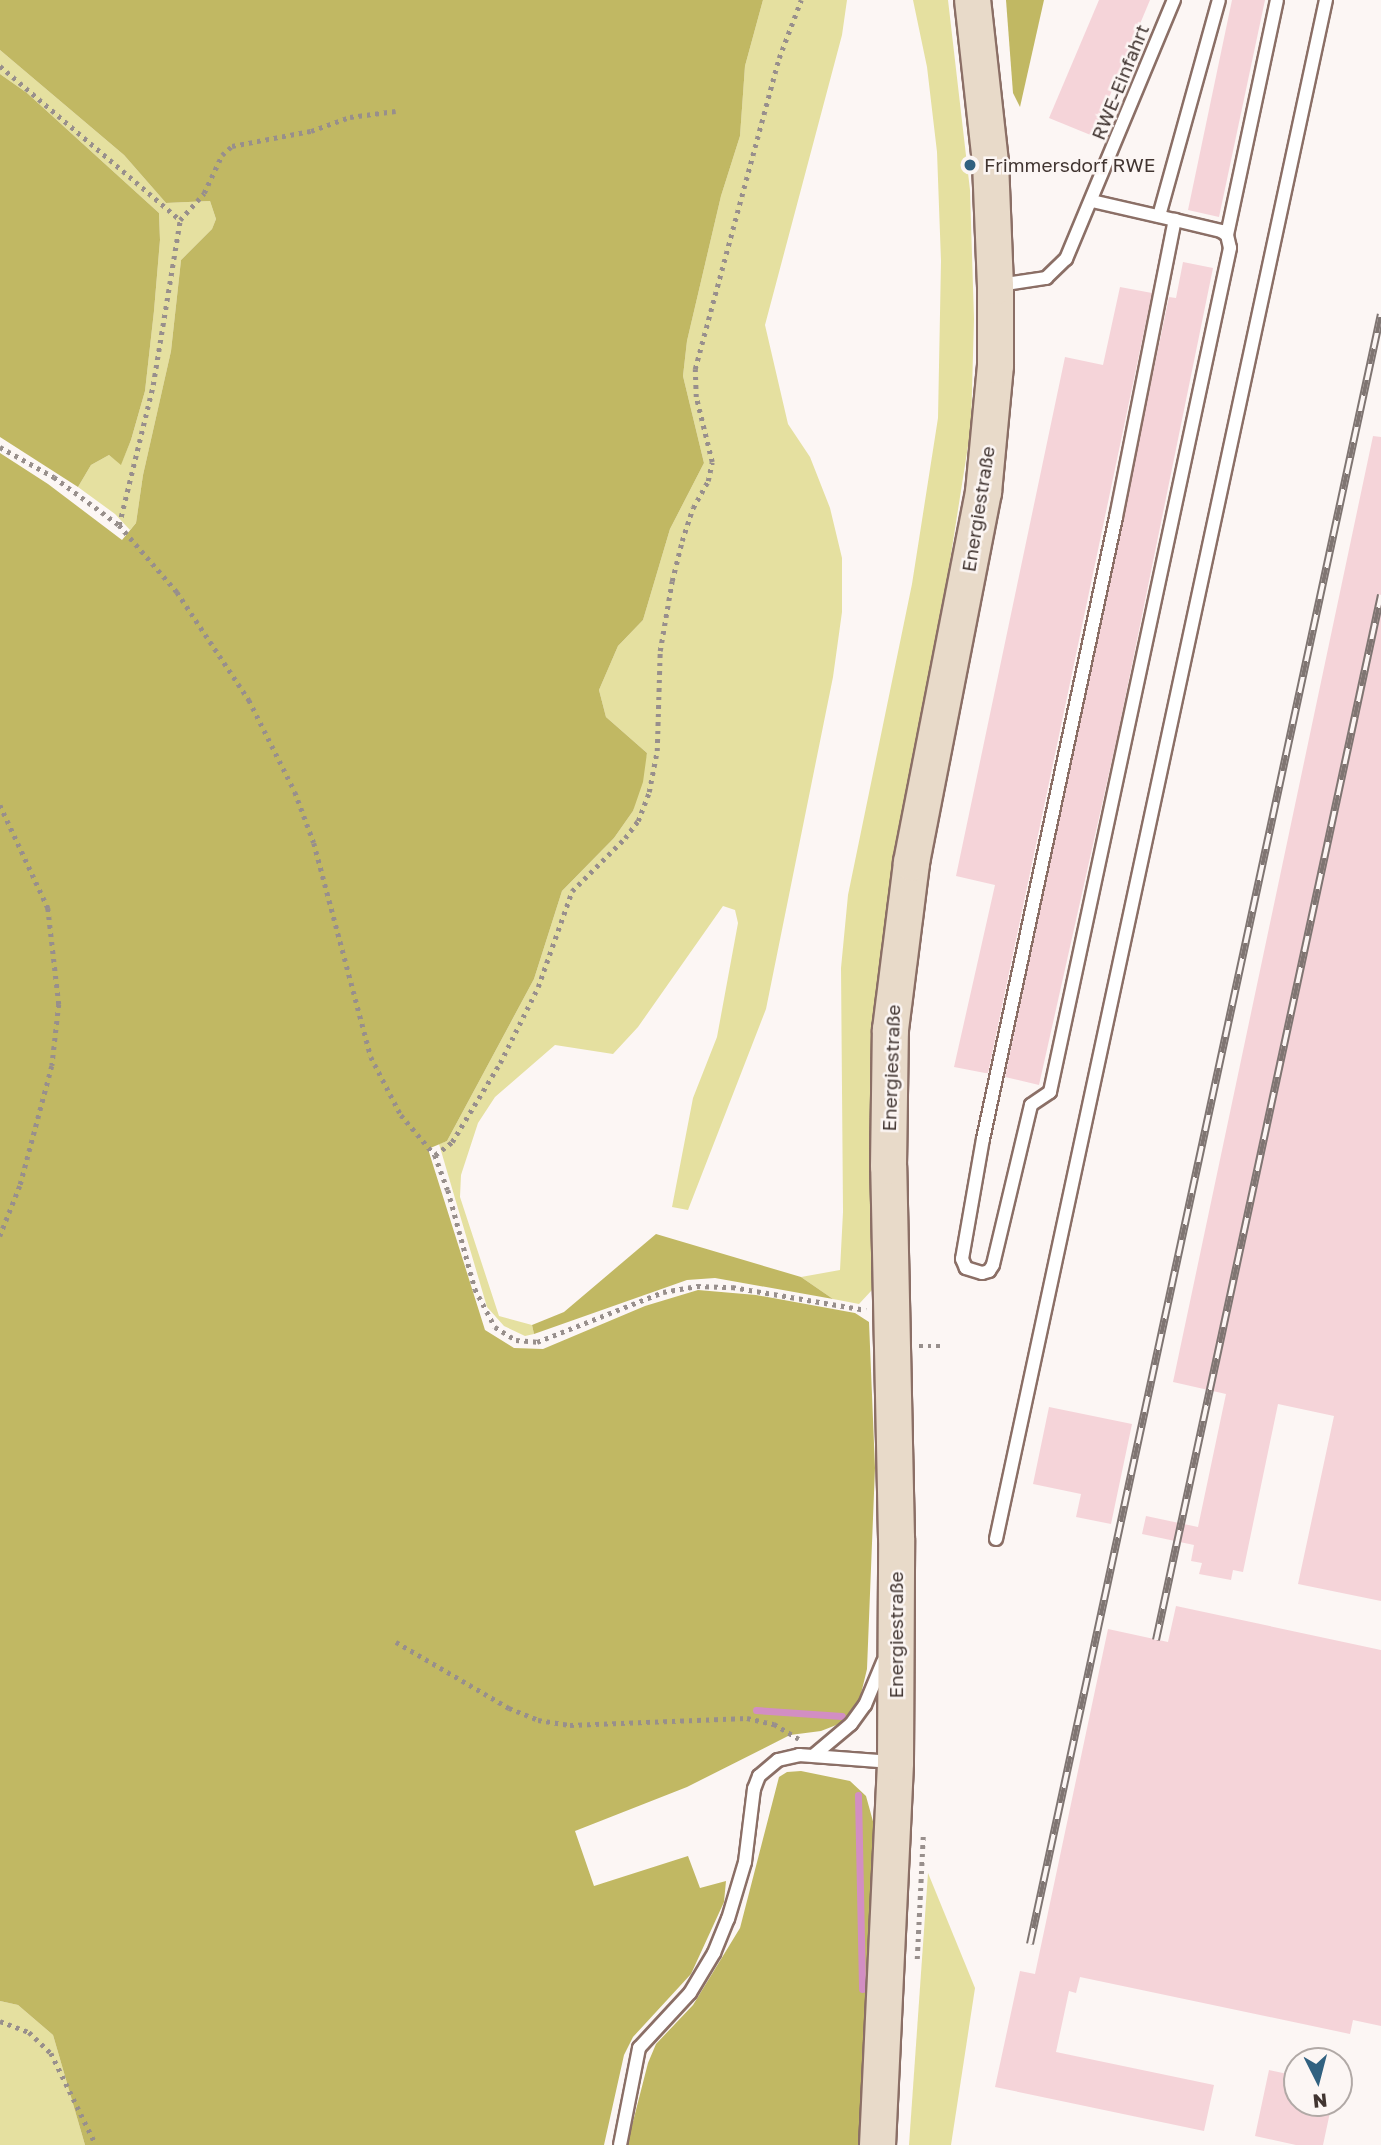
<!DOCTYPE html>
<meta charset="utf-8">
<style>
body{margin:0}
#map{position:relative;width:1381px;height:2145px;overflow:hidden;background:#fcf6f4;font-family:"Golos Text",sans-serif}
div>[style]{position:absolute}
.green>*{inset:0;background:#e5e0a0}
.forest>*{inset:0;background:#c1b863}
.stream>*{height:7px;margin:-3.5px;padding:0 3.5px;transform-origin:3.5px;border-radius:3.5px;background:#d28ec3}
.building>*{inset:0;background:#f5d4d9}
.path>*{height:4.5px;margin-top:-2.25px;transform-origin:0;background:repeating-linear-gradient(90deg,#988f8c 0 3.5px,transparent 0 8.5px)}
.roads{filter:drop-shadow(2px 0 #8b6f66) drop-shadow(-2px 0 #8b6f66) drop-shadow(0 2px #8b6f66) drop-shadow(0 -2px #8b6f66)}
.lane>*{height:12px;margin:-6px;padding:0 6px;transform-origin:6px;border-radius:6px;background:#fff}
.secondary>*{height:35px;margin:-17.5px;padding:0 17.5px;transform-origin:17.5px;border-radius:17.5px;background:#e8dac9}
.rail>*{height:8px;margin-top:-4px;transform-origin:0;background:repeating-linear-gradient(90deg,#fcf6f4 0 16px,#7f7572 0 32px);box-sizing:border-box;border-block:2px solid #7f7572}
.dots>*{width:19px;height:19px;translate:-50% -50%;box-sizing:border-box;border:4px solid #fcf6f4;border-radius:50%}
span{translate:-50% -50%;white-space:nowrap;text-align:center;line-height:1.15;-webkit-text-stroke:5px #fcf6f4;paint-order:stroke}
.street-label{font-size:19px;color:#413531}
.poi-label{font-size:19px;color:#413531}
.left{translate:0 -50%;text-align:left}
.north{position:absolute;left:1283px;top:2047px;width:70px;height:70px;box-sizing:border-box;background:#fcf6f4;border:2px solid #b1a9a6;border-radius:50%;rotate:174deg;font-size:19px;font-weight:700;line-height:28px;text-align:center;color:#413531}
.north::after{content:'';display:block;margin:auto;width:24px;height:32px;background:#316180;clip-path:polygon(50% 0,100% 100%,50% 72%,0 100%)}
</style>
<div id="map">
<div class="green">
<i style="clip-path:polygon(763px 0,847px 0,842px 35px,765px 325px,788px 424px,810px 457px,830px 508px,842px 558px,842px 612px,833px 677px,766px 1009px,688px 1210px,672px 1207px,693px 1098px,717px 1037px,738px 923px,735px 910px,723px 906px,638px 1027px,613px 1054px,555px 1045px,495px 1097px,478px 1123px,461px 1175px,460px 1197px,499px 1316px,532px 1325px,534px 1334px,525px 1336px,504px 1326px,487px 1307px,439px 1144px,447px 1141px,534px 979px,562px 891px,614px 838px,633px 811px,647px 753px,606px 717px,599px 690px,618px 646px,643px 620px,670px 529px,704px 463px,683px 376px,687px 341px,721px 196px,740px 136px,745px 66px)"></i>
<i style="clip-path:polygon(913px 0,948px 0,970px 190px,974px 319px,971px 427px,949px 567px,901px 819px,878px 973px,872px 1113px,873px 1280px,872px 1290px,859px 1304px,833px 1299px,801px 1277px,840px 1270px,843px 1212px,841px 968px,848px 895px,912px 584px,938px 418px,941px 261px,937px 152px,927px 67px)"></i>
<i style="clip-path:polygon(0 50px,124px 155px,166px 203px,210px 201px,216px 219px,212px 229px,181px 260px,171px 351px,143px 475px,136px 523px,130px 530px,115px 514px,78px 487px,91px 465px,109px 455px,121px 464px,131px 440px,145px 391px,154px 311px,160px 240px,159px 213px,27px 93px,0 74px)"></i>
<i style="clip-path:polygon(928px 1873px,975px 1988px,951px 2145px,909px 2145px)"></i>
<i style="clip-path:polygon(0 2001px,18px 2005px,53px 2035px,85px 2145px,0 2145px)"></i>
</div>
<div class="forest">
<i style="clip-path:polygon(0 0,763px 0,745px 66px,740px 136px,721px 196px,687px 341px,683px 376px,704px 463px,670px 529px,643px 620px,618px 646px,599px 690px,606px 717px,647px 753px,643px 782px,633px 811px,614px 838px,562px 891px,534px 979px,447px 1141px,428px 1149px,485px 1330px,514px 1348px,543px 1349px,645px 1306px,698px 1290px,756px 1295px,855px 1313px,869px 1322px,875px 1468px,867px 1669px,860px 1698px,844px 1722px,821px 1731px,790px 1735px,687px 1787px,575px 1831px,594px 1886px,688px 1856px,700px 1888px,726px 1881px,724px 1902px,691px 1974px,633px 2037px,624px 2055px,604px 2145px,85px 2145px,53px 2035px,18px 2005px,0 2001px,0 453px,48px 484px,122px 540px,136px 523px,143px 475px,171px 351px,181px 260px,212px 229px,216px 219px,210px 201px,166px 203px,124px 155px,0 50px)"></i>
<i style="clip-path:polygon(1006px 0,1044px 0,1020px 107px,1013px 93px)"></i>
<i style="clip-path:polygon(0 74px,27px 93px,159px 213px,160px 240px,154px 311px,145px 391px,131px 440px,121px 465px,109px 455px,91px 465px,78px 487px,0 437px)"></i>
<i style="clip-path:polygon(656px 1234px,801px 1277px,833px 1299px,715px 1278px,687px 1280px,534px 1334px,532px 1325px,564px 1312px)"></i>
<i style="clip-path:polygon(801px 1771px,850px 1781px,866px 1796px,874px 1825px,862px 2145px,627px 2145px,648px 2063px,656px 2044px,693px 2005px,740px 1928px,779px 1777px,787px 1772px)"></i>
</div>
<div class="stream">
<i style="left:756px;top:1710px;width:86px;rotate:4deg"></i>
<i style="left:858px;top:1795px;width:194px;rotate:88.8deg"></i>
</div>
<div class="building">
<i style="clip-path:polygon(1099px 0,1150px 0,1093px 136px,1049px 118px)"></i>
<i style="clip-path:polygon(1232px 0,1265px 0,1219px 217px,1188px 210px)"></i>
<i style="clip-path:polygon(1183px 262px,1213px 268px,1118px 733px,1039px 1085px,1005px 1077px,1169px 297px,1176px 298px)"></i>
<i style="clip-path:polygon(1120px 287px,1152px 293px,988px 1073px,985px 1073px,954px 1067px,995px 885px,956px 876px,1065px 357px,1103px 365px)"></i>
<i style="clip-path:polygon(1373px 436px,1381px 437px,1381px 1601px,1298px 1584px,1334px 1416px,1278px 1404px,1243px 1572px,1233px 1570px,1231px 1580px,1199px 1574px,1202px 1563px,1191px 1561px,1194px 1545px,1142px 1534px,1146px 1516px,1198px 1527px,1226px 1394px,1173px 1382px)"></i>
<i style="clip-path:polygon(1049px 1407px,1132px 1424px,1111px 1524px,1076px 1517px,1081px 1494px,1033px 1484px)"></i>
<i style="clip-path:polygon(1176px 1606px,1381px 1650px,1381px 2026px,1353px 2020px,1350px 2034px,1080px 1977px,1076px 1993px,1069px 1991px,1056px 2052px,1214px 2085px,1204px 2131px,995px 2087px,1020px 1971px,1035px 1974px,1108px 1629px,1168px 1642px)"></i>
<i style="clip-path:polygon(1269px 2070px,1297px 2076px,1297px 2103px,1332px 2103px,1323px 2145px,1296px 2145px,1255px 2136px)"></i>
</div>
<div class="path">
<i style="left:0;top:66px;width:237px;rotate:40.5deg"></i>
<i style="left:180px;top:220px;width:36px;rotate:-48deg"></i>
<i style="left:204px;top:193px;width:42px;rotate:-64.7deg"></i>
<i style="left:222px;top:155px;width:13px;rotate:-42deg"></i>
<i style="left:232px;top:146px;width:80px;rotate:-10.8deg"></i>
<i style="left:311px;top:131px;width:41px;rotate:-19.7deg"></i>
<i style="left:350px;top:117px;width:46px;rotate:-7.4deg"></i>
<i style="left:0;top:447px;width:62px;rotate:29.1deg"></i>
<i style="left:54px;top:477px;width:81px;rotate:36.4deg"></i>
<i style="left:119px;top:525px;width:89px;rotate:49.1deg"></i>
<i style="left:177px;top:592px;width:130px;rotate:56.3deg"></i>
<i style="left:249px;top:700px;width:103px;rotate:63.4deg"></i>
<i style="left:295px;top:792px;width:54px;rotate:69.6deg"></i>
<i style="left:314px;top:843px;width:221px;rotate:75.1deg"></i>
<i style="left:371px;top:1057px;width:65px;rotate:62.7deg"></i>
<i style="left:401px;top:1115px;width:52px;rotate:49.6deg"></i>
<i style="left:435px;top:1155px;width:37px;rotate:70deg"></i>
<i style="left:448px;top:1190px;width:103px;rotate:74.7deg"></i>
<i style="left:475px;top:1289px;width:43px;rotate:62.2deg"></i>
<i style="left:495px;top:1327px;width:25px;rotate:32deg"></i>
<i style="left:516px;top:1340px;width:21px;rotate:5deg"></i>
<i style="left:537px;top:1342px;width:136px;rotate:-21.6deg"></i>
<i style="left:663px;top:1292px;width:35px;rotate:-10deg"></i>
<i style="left:697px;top:1286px;width:35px;rotate:2deg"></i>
<i style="left:732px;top:1287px;width:136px;rotate:9.7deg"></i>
<i style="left:119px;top:525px;width:144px;rotate:-76.3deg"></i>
<i style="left:153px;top:385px;width:167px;rotate:-80.7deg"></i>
<i style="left:0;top:805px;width:114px;rotate:65deg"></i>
<i style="left:48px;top:908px;width:97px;rotate:83.5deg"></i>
<i style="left:59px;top:1004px;width:62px;rotate:96.4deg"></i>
<i style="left:52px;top:1066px;width:124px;rotate:104.9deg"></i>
<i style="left:20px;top:1186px;width:54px;rotate:111.8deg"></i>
<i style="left:435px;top:1155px;width:21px;rotate:-37deg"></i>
<i style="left:452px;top:1142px;width:92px;rotate:-58.7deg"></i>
<i style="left:500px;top:1063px;width:85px;rotate:-63.4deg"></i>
<i style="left:538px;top:987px;width:102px;rotate:-70.5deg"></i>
<i style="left:572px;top:891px;width:75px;rotate:-45deg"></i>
<i style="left:625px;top:838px;width:21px;rotate:-53deg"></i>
<i style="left:638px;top:821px;width:31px;rotate:-69deg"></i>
<i style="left:649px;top:792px;width:42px;rotate:-79deg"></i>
<i style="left:657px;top:751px;width:100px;rotate:-88.3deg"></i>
<i style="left:660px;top:651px;width:71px;rotate:-80.3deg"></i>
<i style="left:672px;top:581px;width:41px;rotate:-76deg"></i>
<i style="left:682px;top:541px;width:35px;rotate:-72deg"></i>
<i style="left:693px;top:508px;width:31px;rotate:-61deg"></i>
<i style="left:708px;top:481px;width:19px;rotate:-78deg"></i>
<i style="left:712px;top:462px;width:67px;rotate:-103.8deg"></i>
<i style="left:696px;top:397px;width:28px;rotate:-92deg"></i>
<i style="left:695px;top:369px;width:322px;rotate:-74.9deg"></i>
<i style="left:779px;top:58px;width:62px;rotate:-69.2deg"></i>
<i style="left:919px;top:1346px;width:21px"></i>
<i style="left:396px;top:1642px;width:131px;rotate:30.3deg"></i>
<i style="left:509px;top:1708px;width:31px;rotate:22deg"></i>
<i style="left:538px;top:1720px;width:32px;rotate:9deg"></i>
<i style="left:570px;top:1725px;width:177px;rotate:-2.3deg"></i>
<i style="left:747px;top:1718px;width:28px;rotate:13deg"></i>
<i style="left:774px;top:1724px;width:29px;rotate:31deg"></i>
<i style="left:917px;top:1959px;width:124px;rotate:-87.2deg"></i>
<i style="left:0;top:2021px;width:31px;rotate:21deg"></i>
<i style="left:29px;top:2032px;width:30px;rotate:44deg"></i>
<i style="left:51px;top:2053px;width:102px;rotate:63.9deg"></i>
</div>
<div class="roads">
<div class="lane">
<i style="left:1092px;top:201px;width:85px;rotate:12.9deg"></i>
<i style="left:1175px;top:220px;width:47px;rotate:13.4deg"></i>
<i style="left:1221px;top:231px;width:7px;rotate:34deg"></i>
<i style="left:1227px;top:235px;width:13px;rotate:77deg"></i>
<i style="left:1230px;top:248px;width:863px;rotate:102.04deg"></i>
<i style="left:1050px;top:1092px;width:23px;rotate:146deg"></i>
<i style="left:1031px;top:1105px;width:164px;rotate:103.4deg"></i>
<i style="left:993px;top:1265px;width:7px;rotate:124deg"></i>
<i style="left:989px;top:1271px;width:7px;rotate:164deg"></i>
<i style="left:982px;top:1273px;width:17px;rotate:-163deg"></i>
<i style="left:966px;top:1268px;width:10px;rotate:-114deg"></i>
<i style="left:962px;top:1259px;width:122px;rotate:-80.1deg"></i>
<i style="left:983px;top:1139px;width:636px;rotate:-77.93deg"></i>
<i style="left:1116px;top:517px;width:303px;rotate:-78.8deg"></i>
<i style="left:1159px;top:216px;width:224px;rotate:-74.5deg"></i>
<i style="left:1227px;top:235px;width:240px;rotate:-78deg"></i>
<i style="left:999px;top:285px;width:48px;rotate:-8.5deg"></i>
<i style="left:1046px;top:278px;width:28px;rotate:-44deg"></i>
<i style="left:1066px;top:259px;width:281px;rotate:-67.4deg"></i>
<i style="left:996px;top:1539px;width:1574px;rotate:-77.9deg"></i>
<i style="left:814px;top:1755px;width:48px;rotate:-40deg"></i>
<i style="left:851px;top:1724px;width:24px;rotate:-54deg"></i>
<i style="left:865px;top:1705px;width:47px;rotate:-67.3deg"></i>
<i style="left:620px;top:2145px;width:99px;rotate:-78.9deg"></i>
<i style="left:639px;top:2048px;width:75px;rotate:-47.2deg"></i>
<i style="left:690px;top:1993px;width:47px;rotate:-59deg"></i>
<i style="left:714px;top:1953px;width:37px;rotate:-68deg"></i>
<i style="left:728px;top:1919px;width:59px;rotate:-73.4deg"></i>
<i style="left:745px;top:1862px;width:74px;rotate:-83deg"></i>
<i style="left:754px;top:1789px;width:14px;rotate:-69deg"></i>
<i style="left:759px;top:1776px;width:25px;rotate:-40deg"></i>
<i style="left:778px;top:1760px;width:22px;rotate:-13deg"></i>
<i style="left:799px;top:1755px;width:93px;rotate:4.3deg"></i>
</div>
<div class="secondary">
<i style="left:877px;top:2145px;width:383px;rotate:-87.3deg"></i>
<i style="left:895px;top:1762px;width:224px;rotate:-89.7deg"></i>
<i style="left:896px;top:1538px;width:372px;rotate:-91.2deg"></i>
<i style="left:888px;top:1166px;width:137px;rotate:-89.2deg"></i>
<i style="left:890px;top:1029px;width:168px;rotate:-82.8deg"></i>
<i style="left:911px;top:862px;width:377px;rotate:-79deg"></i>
<i style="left:983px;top:492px;width:128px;rotate:-84.6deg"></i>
<i style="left:995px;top:365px;width:79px;rotate:-90deg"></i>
<i style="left:995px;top:286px;width:124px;rotate:-92.3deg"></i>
<i style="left:990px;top:162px;width:163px;rotate:-96.3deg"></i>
</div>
</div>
<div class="rail">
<i style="left:1156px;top:1640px;width:1069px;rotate:-77.85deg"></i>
<i style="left:1030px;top:1944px;width:1667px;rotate:-77.85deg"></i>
</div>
<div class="dots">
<i style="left:970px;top:165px;background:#316180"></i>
</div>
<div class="street-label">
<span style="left:1120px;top:82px;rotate:-68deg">RWE-Einfahrt</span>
<span style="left:978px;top:509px;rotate:-81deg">Energiestraße</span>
<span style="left:891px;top:1068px;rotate:-88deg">Energiestraße</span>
<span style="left:896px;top:1635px;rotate:-90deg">Energiestraße</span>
</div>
<div class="poi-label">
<span class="left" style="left:984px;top:165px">Frimmersdorf RWE</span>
</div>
<div class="north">N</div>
</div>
